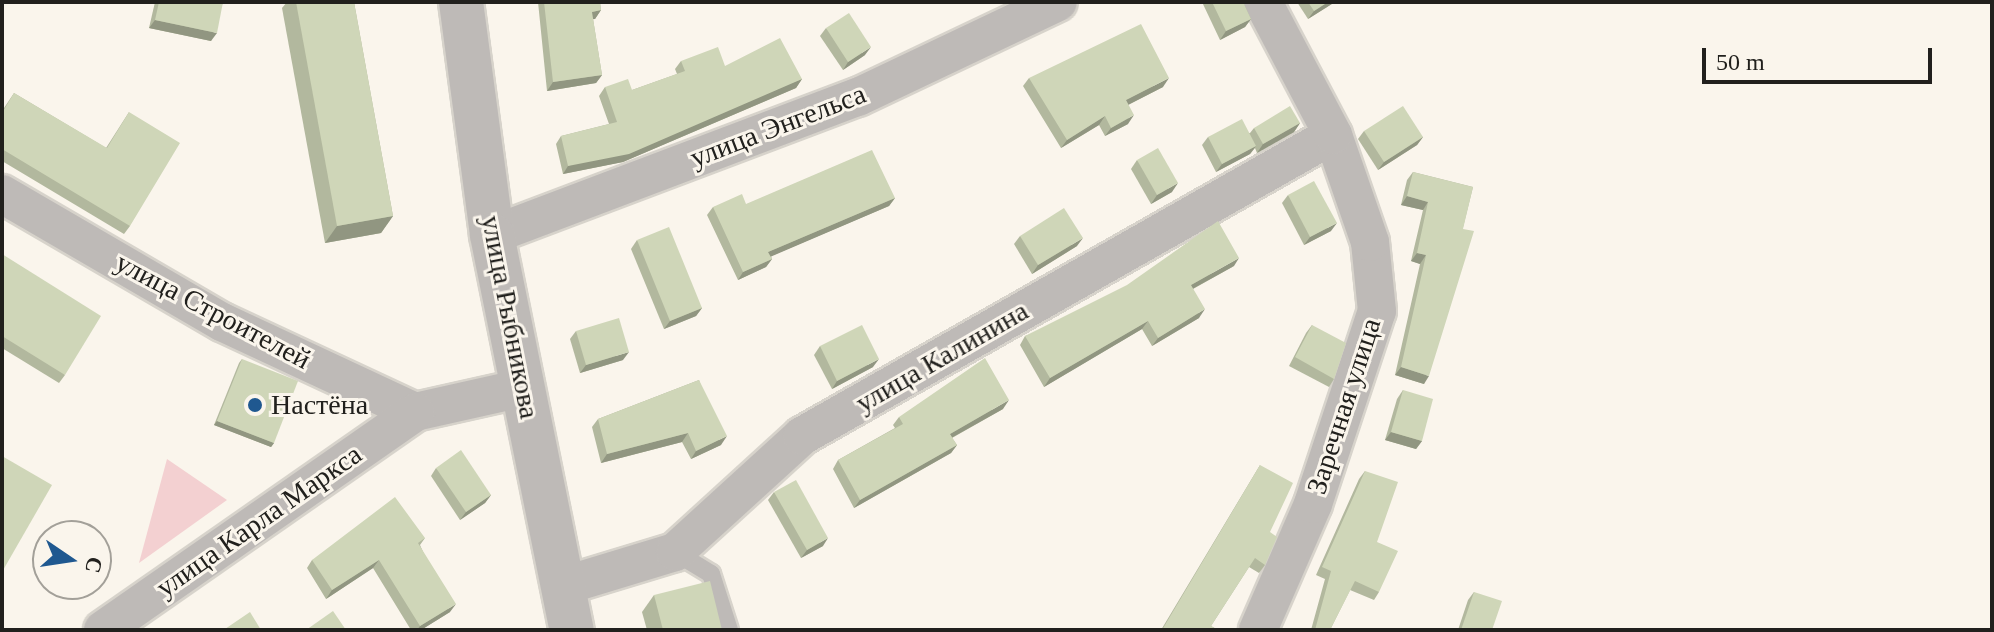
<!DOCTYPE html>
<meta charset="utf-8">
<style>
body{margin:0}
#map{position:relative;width:1994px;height:632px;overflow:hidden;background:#faf5ec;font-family:Georgia,serif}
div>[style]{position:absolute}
.green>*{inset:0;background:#f3d0d1}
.roads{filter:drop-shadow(2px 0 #d7d3cb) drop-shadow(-2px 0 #d7d3cb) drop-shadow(0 2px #d7d3cb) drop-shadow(0 -2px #d7d3cb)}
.service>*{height:18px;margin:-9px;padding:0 9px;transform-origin:9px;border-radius:9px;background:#bebab7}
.minor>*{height:38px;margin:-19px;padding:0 19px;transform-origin:19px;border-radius:19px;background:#bebab7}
.tertiary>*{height:44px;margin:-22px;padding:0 22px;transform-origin:22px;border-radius:22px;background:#bebab7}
.wall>*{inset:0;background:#b2b89e}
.shaded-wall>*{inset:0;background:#919681}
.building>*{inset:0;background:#cfd6b8}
.dots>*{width:22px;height:22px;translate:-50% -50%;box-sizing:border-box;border:4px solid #faf5ec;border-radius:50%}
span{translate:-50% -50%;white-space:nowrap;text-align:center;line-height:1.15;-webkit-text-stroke:6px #faf5ec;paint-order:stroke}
.street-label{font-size:28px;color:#21201d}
.poi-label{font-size:28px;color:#21201d}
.left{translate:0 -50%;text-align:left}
.frame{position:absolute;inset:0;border:4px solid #21201d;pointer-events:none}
.north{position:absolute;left:32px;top:520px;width:80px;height:80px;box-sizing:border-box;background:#faf5ec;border:2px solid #a3a099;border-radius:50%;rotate:103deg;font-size:22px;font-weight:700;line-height:32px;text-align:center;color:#21201d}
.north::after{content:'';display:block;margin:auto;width:28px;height:36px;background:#1f5890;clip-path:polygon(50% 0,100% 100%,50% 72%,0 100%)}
.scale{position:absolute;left:1702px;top:48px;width:230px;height:36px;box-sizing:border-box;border:4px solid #21201d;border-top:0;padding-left:10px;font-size:24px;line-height:28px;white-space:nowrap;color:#21201d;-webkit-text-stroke:6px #faf5ec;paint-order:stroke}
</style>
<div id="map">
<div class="green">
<i style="clip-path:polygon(167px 459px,227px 500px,139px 563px)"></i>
</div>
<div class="roads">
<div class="service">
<i style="left:675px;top:552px;width:42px;rotate:31.4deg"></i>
<i style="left:711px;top:574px;width:59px;rotate:72.2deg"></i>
</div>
<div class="minor">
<i style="left:2px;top:194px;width:255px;rotate:30.2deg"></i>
<i style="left:222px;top:322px;width:213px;rotate:25deg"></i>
<i style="left:415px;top:412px;width:110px;rotate:-12.6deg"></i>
<i style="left:492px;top:235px;width:391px;rotate:-20.7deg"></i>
<i style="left:858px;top:97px;width:221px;rotate:-25.4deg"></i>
<i style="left:563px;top:586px;width:117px;rotate:-16.9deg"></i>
<i style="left:675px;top:552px;width:172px;rotate:-42.4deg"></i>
<i style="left:802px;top:436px;width:610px;rotate:-29.55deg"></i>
<i style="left:103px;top:630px;width:381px;rotate:-34.9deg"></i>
<i style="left:1258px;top:630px;width:137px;rotate:-66.4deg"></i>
<i style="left:1313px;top:504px;width:203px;rotate:-71.7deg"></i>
<i style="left:1377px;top:311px;width:69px;rotate:-95.8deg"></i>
<i style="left:1370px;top:242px;width:113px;rotate:-109.1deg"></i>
<i style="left:1333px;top:135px;width:150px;rotate:-117.8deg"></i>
</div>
<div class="tertiary">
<i style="left:461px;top:2px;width:235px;rotate:82.4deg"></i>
<i style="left:492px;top:235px;width:403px;rotate:78.6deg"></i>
</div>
</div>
<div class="wall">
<i style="clip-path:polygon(155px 2px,223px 2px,211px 41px,149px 28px)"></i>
<i style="clip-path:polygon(287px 2px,354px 2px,393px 216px,381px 233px,325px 243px,282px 8px)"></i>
<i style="clip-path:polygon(538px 2px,600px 2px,601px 10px,595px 19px,593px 19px,602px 75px,596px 83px,547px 91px)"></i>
<i style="clip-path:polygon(1202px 2px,1243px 2px,1251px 19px,1245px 27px,1220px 40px)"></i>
<i style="clip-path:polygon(1297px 2px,1335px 2px,1308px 19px)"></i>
<i style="clip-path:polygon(826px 28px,865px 55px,843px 70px,820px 36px)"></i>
<i style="clip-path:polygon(681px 61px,725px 66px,802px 79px,796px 88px,623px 162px,563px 174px,556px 144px,561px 136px,609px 124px,599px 96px,605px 87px,632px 90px,677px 74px,675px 69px)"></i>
<i style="clip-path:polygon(1029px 78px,1163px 87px,1128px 105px,1128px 124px,1105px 136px,1099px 125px,1061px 148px,1023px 86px)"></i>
<i style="clip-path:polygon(14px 93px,106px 148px,129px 112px,130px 226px,124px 234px,2px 161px,2px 111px)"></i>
<i style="clip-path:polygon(1300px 123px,1294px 132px,1257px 153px,1255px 148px,1250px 154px,1216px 172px,1202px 145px,1208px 137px,1250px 133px,1254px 128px)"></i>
<i style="clip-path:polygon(1364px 131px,1423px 137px,1417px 145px,1378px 170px,1358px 139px)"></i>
<i style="clip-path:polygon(1137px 160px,1172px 192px,1151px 204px,1131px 169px)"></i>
<i style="clip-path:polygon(1413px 172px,1473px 187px,1424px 384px,1395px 375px,1420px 264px,1411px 261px,1423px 210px,1401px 205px,1407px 180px)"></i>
<i style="clip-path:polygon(1288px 195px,1331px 231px,1304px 245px,1282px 203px)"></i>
<i style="clip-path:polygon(895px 198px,889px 206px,771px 256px,772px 259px,766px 267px,738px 280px,707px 215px,713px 207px,746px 204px)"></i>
<i style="clip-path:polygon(1020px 236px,1077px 246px,1032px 274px,1014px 244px)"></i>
<i style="clip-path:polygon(637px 240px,702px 308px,696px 316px,664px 329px,631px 249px)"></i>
<i style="clip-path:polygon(2px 254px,65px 375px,59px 383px,2px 348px)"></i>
<i style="clip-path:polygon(1234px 266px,1193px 289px,1199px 318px,1152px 346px,1142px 329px,1044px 387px,1020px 345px,1025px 336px)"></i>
<i style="clip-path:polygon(1312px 325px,1334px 379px,1329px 387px,1289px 366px,1306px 333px)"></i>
<i style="clip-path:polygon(576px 331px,623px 360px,580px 373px,570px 339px)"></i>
<i style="clip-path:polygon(820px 346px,873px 367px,832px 389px,814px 355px)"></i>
<i style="clip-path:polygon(242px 359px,274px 443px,271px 447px,214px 425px,239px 363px)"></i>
<i style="clip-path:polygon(699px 380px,721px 445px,691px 459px,682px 442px,601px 463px,592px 427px,598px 419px)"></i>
<i style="clip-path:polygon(1403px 390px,1422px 441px,1416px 449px,1385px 440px,1397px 399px)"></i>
<i style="clip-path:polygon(1003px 409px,952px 438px,957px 445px,951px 453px,854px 508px,833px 469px,838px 460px,895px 428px,893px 425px,899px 417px)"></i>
<i style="clip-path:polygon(1260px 465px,1270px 532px,1265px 565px,1259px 573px,1249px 567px,1211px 626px,1218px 630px,1161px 630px)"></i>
<i style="clip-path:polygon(436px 468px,491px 495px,485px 503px,460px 520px,431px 476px)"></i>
<i style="clip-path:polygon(1365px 471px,1377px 542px,1379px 592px,1374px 600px,1350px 590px,1330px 630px,1311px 630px,1325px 579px,1316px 575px,1359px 479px)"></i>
<i style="clip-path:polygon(774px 492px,823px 546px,801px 558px,768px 500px)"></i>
<i style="clip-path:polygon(425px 538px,420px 545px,450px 612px,421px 630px,411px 630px,373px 568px,326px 599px,307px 568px,312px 560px)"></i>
<i style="clip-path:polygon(1474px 592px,1492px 630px,1458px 630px,1468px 600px)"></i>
<i style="clip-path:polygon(654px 595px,722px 630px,647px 630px,642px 612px)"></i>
</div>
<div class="shaded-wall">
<i style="clip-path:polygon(1328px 2px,1335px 2px,1308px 19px,1314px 11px)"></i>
<i style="clip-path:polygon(601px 10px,595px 19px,586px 20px,592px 12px)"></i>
<i style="clip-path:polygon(1251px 19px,1245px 27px,1220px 40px,1226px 31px)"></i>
<i style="clip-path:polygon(155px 20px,217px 33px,211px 41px,149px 28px)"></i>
<i style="clip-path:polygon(871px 47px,865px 55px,843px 70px,848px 62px)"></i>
<i style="clip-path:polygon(602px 75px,596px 83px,547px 91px,553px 82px)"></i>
<i style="clip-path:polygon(1169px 78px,1163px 87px,1120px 109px,1126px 100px)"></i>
<i style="clip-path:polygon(802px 79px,796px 88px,623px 162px,563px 174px,568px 166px)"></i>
<i style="clip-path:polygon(1134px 115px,1128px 124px,1105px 136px,1111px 128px)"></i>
<i style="clip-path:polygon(1105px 116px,1099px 125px,1061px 148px,1067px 140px)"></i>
<i style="clip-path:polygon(1300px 123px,1294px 132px,1257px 153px,1263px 144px)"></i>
<i style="clip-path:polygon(1423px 137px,1417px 145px,1378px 170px,1384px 162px)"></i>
<i style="clip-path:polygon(1256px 146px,1250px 154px,1216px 172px,1222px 164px)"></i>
<i style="clip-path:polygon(1178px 183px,1172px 192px,1151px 204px,1157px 195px)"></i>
<i style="clip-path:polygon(1407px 196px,1428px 202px,1423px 210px,1401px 205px)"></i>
<i style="clip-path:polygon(895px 198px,889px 206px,763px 260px,768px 252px)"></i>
<i style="clip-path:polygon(393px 216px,381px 233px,325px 243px,337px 226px)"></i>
<i style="clip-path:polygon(1337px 223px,1331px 231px,1304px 245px,1310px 237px)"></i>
<i style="clip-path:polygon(1083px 238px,1077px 246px,1032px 274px,1038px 265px)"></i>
<i style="clip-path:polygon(1417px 253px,1426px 255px,1420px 264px,1411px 261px)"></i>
<i style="clip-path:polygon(1239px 258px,1234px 266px,1185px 293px,1191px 285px)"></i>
<i style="clip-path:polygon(772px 259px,766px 267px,738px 280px,743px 272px)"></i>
<i style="clip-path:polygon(702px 308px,696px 316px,664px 329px,670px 321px)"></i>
<i style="clip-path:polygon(1205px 309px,1199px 318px,1152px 346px,1158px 338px)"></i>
<i style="clip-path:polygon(1148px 321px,1142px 329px,1044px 387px,1050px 378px)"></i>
<i style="clip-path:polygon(629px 352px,623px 360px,580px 373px,586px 365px)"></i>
<i style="clip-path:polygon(879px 359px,873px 367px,832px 389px,837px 381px)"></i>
<i style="clip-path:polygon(1401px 367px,1429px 376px,1424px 384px,1395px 375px)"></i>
<i style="clip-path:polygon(1009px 400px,1003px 409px,944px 442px,950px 434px)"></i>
<i style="clip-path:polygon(217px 421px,274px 443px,271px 447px,214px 425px)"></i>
<i style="clip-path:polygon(1391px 432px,1422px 441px,1416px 449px,1385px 440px)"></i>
<i style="clip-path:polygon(688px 433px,682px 442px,601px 463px,607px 454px)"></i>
<i style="clip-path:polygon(727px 436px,721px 445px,691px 459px,696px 451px)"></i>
<i style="clip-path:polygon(957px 445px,951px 453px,854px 508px,860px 500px)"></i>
<i style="clip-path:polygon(491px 495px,485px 503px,460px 520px,466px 512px)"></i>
<i style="clip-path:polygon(828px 538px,823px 546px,801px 558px,807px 550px)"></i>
<i style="clip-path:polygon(379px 560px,373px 568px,326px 599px,332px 590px)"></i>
<i style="clip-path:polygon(456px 604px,450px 612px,421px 630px,417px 630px,420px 626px)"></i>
</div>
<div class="building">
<i style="clip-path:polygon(159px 2px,223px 2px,217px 33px,155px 20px)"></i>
<i style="clip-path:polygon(296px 2px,354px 2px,393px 216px,337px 226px)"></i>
<i style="clip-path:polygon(544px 2px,600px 2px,601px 10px,592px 12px,602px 75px,553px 82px)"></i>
<i style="clip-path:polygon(1212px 2px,1243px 2px,1251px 19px,1226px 31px)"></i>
<i style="clip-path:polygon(1308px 2px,1328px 2px,1314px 11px)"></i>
<i style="clip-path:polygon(849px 13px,871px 47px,848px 62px,826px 28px)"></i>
<i style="clip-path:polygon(1141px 24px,1169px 78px,1126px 100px,1134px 115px,1111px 128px,1105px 116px,1067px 140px,1029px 78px)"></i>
<i style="clip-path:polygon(780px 38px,802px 79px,629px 154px,568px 166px,561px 136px,617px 122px,605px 87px,628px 79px,632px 90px,685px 71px,681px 61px,718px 47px,725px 66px)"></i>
<i style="clip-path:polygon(14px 93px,107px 148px,129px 112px,180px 143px,130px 226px,2px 149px,2px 113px)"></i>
<i style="clip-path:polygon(1290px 106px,1300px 123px,1263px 144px,1254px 128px)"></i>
<i style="clip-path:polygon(1403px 106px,1423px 137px,1384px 162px,1364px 131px)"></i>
<i style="clip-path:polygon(1242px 119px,1256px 146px,1222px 164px,1208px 137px)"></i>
<i style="clip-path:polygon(1158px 148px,1178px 183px,1157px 195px,1137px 160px)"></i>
<i style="clip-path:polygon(872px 150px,895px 198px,768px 252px,772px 259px,743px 272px,713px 207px,742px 194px,746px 204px)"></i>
<i style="clip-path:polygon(1413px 172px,1473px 187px,1463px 229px,1474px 231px,1429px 376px,1401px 367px,1426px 255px,1417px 253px,1428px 202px,1407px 196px)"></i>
<i style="clip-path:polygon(1314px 181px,1337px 223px,1310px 237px,1288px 195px)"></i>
<i style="clip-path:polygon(1064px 208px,1083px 238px,1038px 265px,1020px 236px)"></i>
<i style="clip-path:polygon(1218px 221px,1239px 258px,1191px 285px,1205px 309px,1158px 338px,1148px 321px,1050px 378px,1025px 336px,1127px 285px)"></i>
<i style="clip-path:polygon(669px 227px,702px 308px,670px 321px,637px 240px)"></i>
<i style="clip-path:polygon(2px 254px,101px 316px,65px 375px,2px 336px)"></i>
<i style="clip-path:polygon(619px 318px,629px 352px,586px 365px,576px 331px)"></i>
<i style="clip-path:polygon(862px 325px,879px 359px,837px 381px,820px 346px)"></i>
<i style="clip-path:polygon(1312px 325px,1346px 343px,1334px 379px,1295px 357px)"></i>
<i style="clip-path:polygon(985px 358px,1009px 400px,950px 434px,957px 445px,860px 500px,838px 460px,903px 424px,899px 417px)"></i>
<i style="clip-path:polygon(242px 359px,298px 381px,274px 443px,217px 421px)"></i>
<i style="clip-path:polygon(699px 380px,727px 436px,696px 451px,688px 433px,607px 454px,598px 419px)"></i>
<i style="clip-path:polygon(1403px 390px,1433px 399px,1422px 441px,1391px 432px)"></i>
<i style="clip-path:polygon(461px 450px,491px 495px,466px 512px,436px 468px)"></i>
<i style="clip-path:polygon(2px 456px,52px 485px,2px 572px)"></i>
<i style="clip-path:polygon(1260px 465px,1293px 483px,1270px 532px,1277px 537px,1265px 565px,1255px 558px,1211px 626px,1218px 630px,1162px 630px)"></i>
<i style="clip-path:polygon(1365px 471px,1398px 482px,1377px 542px,1398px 551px,1379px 592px,1355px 581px,1330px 630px,1315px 630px,1331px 571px,1322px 567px)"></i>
<i style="clip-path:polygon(796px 480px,828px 538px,807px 550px,774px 492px)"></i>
<i style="clip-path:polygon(395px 497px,425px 538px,418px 543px,456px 604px,420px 626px,379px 560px,332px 590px,312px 560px)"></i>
<i style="clip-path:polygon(710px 581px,722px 630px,663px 630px,654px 595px)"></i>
<i style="clip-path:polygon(1474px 592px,1502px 601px,1492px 630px,1461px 630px)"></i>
<i style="clip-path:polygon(333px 611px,346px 630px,306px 630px)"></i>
<i style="clip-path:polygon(250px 612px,261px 630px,226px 630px,225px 629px)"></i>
</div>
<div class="dots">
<i style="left:255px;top:405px;background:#1f5890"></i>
</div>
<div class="street-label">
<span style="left:778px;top:126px;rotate:-21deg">улица Энгельса</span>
<span style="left:213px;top:311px;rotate:28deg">улица Строителей</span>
<span style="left:510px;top:317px;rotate:79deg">улица Рыбникова</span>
<span style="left:942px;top:357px;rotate:-30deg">улица Калинина</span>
<span style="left:1344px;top:406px;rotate:-72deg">Заречная улица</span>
<span style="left:259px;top:521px;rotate:-35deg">улица Карла Маркса</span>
</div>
<div class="poi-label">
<span class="left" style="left:271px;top:405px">Настёна</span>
</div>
<div class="frame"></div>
<div class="north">С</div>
<div class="scale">50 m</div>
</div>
